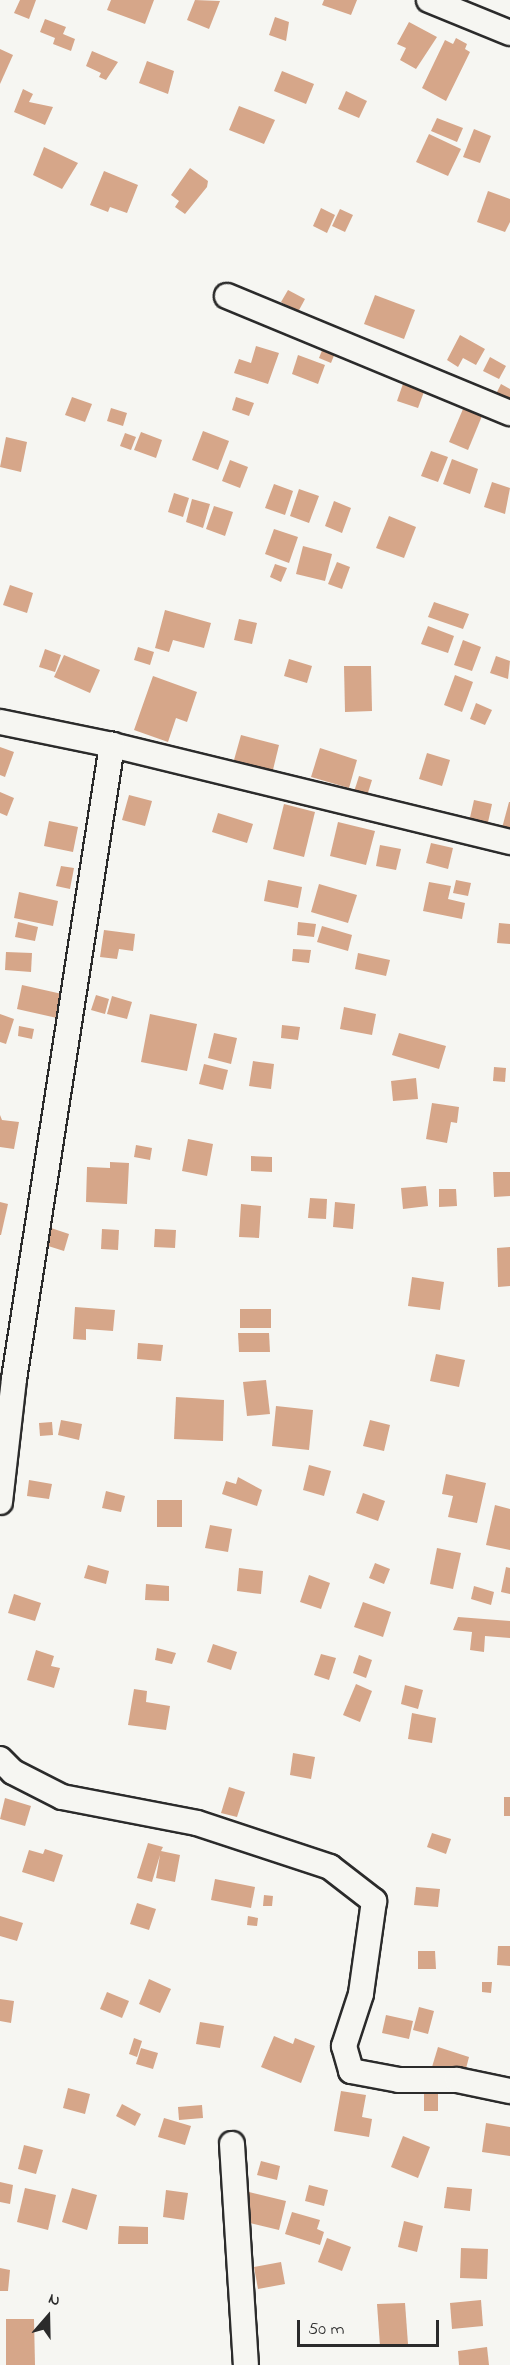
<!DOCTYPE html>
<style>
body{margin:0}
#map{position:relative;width:510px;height:2365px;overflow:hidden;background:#f6f6f2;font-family:"Indie Flower",sans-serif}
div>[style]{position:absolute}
.building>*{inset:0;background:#d6a689}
.roads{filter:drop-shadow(2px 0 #2b2b2b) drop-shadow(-2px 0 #2b2b2b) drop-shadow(0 2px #2b2b2b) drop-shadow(0 -2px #2b2b2b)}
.minor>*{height:24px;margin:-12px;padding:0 12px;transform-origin:12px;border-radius:12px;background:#f6f6f2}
span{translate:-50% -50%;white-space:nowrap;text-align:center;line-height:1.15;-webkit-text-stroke:4.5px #f6f6f2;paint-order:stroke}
.north{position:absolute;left:18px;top:2287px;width:60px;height:60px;-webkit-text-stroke:4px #f6f6f2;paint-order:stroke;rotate:20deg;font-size:16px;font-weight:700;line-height:24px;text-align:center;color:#2b2b2b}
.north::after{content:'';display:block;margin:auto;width:21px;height:27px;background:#2b2b2b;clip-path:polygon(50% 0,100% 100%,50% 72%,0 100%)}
.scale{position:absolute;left:297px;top:2320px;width:142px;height:27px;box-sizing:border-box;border:3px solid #2b2b2b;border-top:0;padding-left:8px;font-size:18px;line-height:21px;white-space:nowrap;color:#2b2b2b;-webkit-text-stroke:4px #f6f6f2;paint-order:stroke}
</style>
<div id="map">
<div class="building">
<i style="clip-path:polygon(20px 0,36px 0,29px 19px,14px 13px)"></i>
<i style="clip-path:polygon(111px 0,154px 0,145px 24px,107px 10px)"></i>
<i style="clip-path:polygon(195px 0,220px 1px,209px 29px,187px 20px)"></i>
<i style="clip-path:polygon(324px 0,357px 0,351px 15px,322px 5px)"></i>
<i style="clip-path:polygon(275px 17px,289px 22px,286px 41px,269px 35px)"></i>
<i style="clip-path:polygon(45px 19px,66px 27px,63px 34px,75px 39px,71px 51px,53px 44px,55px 38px,40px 32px)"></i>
<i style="clip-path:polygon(409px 22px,437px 37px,416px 69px,400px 60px,406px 48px,397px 44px)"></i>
<i style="clip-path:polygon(456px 38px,467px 44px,465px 49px,470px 52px,446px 101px,422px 88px,445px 40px,453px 44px)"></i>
<i style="clip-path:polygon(0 49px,13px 55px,0 84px)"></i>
<i style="clip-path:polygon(92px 51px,118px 62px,106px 80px,99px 77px,101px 73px,86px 66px)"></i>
<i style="clip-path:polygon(147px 61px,174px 71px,168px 94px,139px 83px)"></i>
<i style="clip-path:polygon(282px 71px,314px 84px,306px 104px,274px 91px)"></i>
<i style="clip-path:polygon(23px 89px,33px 94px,29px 102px,53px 107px,45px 125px,14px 112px)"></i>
<i style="clip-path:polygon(346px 91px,367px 101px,359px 118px,338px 109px)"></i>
<i style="clip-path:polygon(239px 106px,275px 120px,264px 144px,229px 130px)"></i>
<i style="clip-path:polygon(437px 118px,463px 128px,457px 142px,431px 131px)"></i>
<i style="clip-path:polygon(474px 129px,491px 136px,480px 163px,463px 157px)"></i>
<i style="clip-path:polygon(429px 134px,461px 149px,448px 176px,416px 162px)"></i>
<i style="clip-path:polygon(44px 147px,78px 163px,62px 189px,33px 175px)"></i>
<i style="clip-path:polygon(190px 168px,208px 181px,207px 187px,185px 214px,175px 207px,179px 201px,171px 195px)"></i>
<i style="clip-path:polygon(104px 171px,138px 185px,127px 213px,110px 207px,108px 212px,90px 205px)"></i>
<i style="clip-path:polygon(488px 191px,510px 199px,510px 222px,505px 232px,477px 222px)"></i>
<i style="clip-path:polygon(321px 208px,335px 215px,327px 233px,313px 226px)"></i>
<i style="clip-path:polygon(340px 209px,353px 215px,345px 232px,332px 226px)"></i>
<i style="clip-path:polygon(288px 290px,305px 299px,298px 312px,281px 302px)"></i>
<i style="clip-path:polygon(375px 295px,415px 310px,404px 339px,364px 324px)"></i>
<i style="clip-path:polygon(460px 335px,485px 349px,476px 365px,463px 358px,458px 367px,447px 360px)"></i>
<i style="clip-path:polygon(256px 346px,279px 353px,268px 384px,234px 373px,239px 359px,251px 363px)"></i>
<i style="clip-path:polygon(323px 348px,335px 353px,331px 363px,319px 358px)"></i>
<i style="clip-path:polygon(298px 355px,325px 365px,318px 384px,292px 374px)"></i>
<i style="clip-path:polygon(490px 357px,506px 366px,499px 379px,483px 371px)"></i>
<i style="clip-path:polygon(404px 381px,425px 389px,418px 408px,397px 401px)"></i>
<i style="clip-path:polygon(501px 384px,510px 389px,510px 406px,494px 398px)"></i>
<i style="clip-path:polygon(72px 397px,92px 404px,85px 422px,65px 415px)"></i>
<i style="clip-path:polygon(236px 397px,254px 403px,249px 416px,232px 410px)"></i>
<i style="clip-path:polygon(111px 408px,127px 413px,123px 426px,107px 421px)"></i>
<i style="clip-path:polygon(463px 409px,482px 416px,468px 450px,449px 442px)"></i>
<i style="clip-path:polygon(203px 431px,229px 441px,218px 470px,192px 460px)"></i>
<i style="clip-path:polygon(141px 432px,162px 440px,156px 458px,134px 450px)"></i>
<i style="clip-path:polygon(125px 433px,136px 437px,131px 450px,120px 446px)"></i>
<i style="clip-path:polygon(6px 437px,27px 442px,21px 472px,0 467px)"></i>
<i style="clip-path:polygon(431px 451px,448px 457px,438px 482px,421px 476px)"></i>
<i style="clip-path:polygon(452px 459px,478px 469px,470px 494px,443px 484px)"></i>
<i style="clip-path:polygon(230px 460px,248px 467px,240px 488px,222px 481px)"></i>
<i style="clip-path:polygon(492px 482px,510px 488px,505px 514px,484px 507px)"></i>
<i style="clip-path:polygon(274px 484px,293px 491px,285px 515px,265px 508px)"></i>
<i style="clip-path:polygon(299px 489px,319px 496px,309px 523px,290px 516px)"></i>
<i style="clip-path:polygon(174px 493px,189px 498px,183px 517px,168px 512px)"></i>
<i style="clip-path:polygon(192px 499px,210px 504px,203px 528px,186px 522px)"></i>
<i style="clip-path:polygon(334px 501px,351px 508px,342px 533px,325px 526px)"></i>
<i style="clip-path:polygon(214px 506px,233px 512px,225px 536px,206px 529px)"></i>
<i style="clip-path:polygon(389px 516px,416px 527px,404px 558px,376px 548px)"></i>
<i style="clip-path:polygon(274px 529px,298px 537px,289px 563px,265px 554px)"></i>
<i style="clip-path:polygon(303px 546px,332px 554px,325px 581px,296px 574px)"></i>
<i style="clip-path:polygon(337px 562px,350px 567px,342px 589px,328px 584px)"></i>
<i style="clip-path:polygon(275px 564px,287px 568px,281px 582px,270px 577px)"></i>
<i style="clip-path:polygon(10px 585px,33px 593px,27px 613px,3px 605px)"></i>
<i style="clip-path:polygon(434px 602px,469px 614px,463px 629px,428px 617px)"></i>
<i style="clip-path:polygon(165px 610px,211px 623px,204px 648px,173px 640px,169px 652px,155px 648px)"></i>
<i style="clip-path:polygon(239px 619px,257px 623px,252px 644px,234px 640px)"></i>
<i style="clip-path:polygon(428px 626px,454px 636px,448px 653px,421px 644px)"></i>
<i style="clip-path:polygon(463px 640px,481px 647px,472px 671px,454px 665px)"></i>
<i style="clip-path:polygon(138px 647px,154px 652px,150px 665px,134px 660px)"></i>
<i style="clip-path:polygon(45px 649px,61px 655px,55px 672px,39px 667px)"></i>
<i style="clip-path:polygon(64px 655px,100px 670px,90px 693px,54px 677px)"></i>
<i style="clip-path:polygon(496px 656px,510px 661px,508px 679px,490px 673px)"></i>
<i style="clip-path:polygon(289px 659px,312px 666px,307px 683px,284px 676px)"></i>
<i style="clip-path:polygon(344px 666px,371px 666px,372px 711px,345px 712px)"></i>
<i style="clip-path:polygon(455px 675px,473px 682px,462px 712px,444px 705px)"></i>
<i style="clip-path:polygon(153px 676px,197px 692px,187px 722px,176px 718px,168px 742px,134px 730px)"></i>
<i style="clip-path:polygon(476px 703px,492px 710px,485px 725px,470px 719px)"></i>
<i style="clip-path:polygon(241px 735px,279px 745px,271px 778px,232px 767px)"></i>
<i style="clip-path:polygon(0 747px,14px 752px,5px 777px,0 775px)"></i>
<i style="clip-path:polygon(320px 748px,357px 760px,349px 788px,311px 777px)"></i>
<i style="clip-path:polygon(427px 753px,450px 760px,442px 786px,419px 779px)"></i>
<i style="clip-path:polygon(359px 776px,372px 780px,366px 799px,353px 795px)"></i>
<i style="clip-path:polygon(0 792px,14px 798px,7px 816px,0 813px)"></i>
<i style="clip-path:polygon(129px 795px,152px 801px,145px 826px,122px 820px)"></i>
<i style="clip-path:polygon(474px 800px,492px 804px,487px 827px,469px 822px)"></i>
<i style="clip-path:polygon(509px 802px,510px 802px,510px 830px,502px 828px)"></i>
<i style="clip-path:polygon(284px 804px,315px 812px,304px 857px,273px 849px)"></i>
<i style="clip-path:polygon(218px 813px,253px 824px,247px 843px,212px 832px)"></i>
<i style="clip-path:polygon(49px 821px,78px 827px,73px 852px,44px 846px)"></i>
<i style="clip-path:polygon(338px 822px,375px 831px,366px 865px,330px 856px)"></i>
<i style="clip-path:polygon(431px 843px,453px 848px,448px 869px,426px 863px)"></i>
<i style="clip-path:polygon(380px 845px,401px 849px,396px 870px,376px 866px)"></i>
<i style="clip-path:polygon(61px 866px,74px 868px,70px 889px,56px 886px)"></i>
<i style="clip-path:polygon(268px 880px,302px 887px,298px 908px,264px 901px)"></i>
<i style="clip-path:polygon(456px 880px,471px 883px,468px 896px,453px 893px)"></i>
<i style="clip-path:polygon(429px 882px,451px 886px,448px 899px,465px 903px,462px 919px,423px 911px)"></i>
<i style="clip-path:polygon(319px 884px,357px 895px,348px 923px,311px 912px)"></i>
<i style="clip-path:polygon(19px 892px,58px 901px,53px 926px,14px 918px)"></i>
<i style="clip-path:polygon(18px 922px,38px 927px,35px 941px,15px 937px)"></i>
<i style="clip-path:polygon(298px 922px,316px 924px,314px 937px,297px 935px)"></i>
<i style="clip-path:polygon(499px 923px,510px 924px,510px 944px,497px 943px)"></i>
<i style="clip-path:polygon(322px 926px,352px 935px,348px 951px,317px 942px)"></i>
<i style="clip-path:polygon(104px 930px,135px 934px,133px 951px,119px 949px,117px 959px,100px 957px)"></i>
<i style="clip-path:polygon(293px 949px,311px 950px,309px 963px,292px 961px)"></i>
<i style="clip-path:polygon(6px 952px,32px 953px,31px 972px,5px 970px)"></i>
<i style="clip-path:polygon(358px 953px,390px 960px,386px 976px,355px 969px)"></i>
<i style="clip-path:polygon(22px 985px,62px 994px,57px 1018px,17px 1009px)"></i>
<i style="clip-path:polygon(96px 995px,109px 999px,105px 1014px,91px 1010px)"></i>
<i style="clip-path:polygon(112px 996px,132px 1002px,127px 1019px,107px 1014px)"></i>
<i style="clip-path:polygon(344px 1007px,376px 1014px,372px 1035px,340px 1029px)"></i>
<i style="clip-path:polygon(0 1014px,14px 1019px,6px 1044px,0 1042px)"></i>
<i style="clip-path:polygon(150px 1014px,197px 1024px,187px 1071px,141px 1062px)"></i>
<i style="clip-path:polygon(282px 1025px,300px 1027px,298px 1040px,281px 1038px)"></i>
<i style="clip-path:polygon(19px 1026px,34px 1029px,32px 1039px,18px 1036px)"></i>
<i style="clip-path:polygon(214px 1033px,237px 1038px,231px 1064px,208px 1058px)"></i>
<i style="clip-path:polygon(399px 1033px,446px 1046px,439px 1069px,392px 1055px)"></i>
<i style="clip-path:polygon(253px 1061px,274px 1064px,271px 1089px,249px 1086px)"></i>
<i style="clip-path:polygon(204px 1064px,228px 1070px,223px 1090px,199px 1084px)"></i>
<i style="clip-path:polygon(494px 1067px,506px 1068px,505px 1082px,493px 1081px)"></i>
<i style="clip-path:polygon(416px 1078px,418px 1099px,393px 1101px,391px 1081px)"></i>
<i style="clip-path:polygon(432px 1103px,459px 1107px,457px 1123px,451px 1122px,447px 1143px,426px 1139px)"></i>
<i style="clip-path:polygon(0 1115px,2px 1120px,19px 1122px,14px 1149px,0 1147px)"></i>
<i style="clip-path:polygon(188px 1139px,213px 1144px,207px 1176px,182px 1171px)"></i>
<i style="clip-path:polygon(136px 1145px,152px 1148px,150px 1160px,134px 1157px)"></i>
<i style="clip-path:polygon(251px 1156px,272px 1157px,272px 1172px,251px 1171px)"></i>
<i style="clip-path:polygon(110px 1162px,129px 1163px,127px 1204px,86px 1202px,87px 1167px,110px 1168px)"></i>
<i style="clip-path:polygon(493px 1172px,510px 1172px,510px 1196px,494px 1197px)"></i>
<i style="clip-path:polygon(426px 1186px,428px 1206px,403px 1209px,401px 1188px)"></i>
<i style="clip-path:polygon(439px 1189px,456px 1189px,457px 1206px,439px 1207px)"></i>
<i style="clip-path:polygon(310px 1198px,327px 1199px,326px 1219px,308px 1218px)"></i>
<i style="clip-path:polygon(0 1202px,8px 1204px,1px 1235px,0 1235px)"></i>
<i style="clip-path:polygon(335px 1202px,355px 1204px,353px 1229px,333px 1227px)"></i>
<i style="clip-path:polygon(241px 1204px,261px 1206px,259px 1238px,239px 1237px)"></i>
<i style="clip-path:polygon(51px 1228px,69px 1234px,64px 1251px,45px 1245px)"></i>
<i style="clip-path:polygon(102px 1229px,119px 1230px,118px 1250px,101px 1249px)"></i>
<i style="clip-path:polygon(155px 1229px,176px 1230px,175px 1248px,154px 1247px)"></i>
<i style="clip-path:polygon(510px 1247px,510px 1286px,498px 1287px,497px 1248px)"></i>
<i style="clip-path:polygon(412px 1277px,444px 1282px,440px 1310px,408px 1306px)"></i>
<i style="clip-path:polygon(75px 1307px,115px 1310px,113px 1331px,86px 1329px,86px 1340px,73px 1339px)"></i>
<i style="clip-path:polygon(240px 1309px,271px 1309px,271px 1328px,240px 1328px)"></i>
<i style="clip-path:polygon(238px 1333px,269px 1333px,270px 1352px,239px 1352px)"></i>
<i style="clip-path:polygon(138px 1343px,163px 1345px,161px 1361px,137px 1359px)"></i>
<i style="clip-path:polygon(436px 1354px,465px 1360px,459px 1387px,430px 1381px)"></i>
<i style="clip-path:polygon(266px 1380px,270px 1414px,247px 1416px,243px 1382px)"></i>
<i style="clip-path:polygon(176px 1397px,224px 1400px,223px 1441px,174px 1439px)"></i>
<i style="clip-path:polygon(276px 1406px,313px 1410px,309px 1450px,272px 1446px)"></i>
<i style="clip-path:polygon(61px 1420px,82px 1424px,79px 1440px,58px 1435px)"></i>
<i style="clip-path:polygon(370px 1420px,390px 1425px,384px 1451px,363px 1446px)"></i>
<i style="clip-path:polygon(52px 1422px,53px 1435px,40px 1436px,39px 1423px)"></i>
<i style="clip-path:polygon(309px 1465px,331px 1471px,324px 1496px,303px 1490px)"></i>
<i style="clip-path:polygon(446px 1474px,486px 1483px,477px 1523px,448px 1517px,453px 1496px,442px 1494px)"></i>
<i style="clip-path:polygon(238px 1477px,262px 1490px,257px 1506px,222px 1494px,226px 1481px,236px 1484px)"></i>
<i style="clip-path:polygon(29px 1480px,52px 1484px,49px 1499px,27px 1496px)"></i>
<i style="clip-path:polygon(106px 1491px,125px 1496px,121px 1512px,102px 1508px)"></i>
<i style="clip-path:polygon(363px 1493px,385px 1501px,378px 1521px,356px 1513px)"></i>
<i style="clip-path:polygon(157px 1500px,182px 1500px,182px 1527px,157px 1527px)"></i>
<i style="clip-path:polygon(495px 1505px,510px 1509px,510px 1550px,486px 1545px)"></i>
<i style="clip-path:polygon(210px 1525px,232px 1529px,228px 1552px,205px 1548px)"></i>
<i style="clip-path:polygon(437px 1548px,461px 1553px,453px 1589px,430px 1584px)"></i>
<i style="clip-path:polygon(375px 1563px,390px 1569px,384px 1584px,369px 1578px)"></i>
<i style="clip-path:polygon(88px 1565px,109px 1571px,106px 1584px,84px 1578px)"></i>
<i style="clip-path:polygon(506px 1567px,510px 1568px,510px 1594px,501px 1592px)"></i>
<i style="clip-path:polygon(239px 1568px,263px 1571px,261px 1594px,237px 1591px)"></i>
<i style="clip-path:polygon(309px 1575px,330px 1583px,321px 1609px,300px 1602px)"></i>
<i style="clip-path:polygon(146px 1584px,169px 1586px,169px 1601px,145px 1600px)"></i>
<i style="clip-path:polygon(474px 1586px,494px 1592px,491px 1605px,471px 1599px)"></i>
<i style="clip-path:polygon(14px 1594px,41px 1603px,35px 1621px,8px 1613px)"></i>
<i style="clip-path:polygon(363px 1602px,391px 1612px,383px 1637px,354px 1627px)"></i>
<i style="clip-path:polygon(458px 1617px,510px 1621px,510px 1638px,485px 1636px,484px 1652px,470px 1650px,472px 1632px,453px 1630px)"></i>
<i style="clip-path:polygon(213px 1644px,237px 1652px,231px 1670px,207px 1662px)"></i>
<i style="clip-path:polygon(157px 1648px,176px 1653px,172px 1664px,155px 1660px)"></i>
<i style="clip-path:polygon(36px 1650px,54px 1656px,51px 1666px,60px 1668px,54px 1688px,27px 1680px)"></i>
<i style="clip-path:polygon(321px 1654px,336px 1658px,329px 1680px,314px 1675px)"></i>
<i style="clip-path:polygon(359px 1655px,372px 1660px,366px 1678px,353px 1673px)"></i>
<i style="clip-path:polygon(356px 1684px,372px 1691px,360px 1722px,343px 1715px)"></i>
<i style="clip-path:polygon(405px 1685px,423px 1690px,418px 1709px,401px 1704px)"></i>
<i style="clip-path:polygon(134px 1689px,147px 1691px,146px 1702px,170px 1706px,166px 1730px,128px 1725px)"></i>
<i style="clip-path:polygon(412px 1713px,436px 1718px,432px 1743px,408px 1739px)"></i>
<i style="clip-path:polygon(293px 1753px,315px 1757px,311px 1779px,290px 1775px)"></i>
<i style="clip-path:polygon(229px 1787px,245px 1792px,237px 1817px,221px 1813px)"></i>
<i style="clip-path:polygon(504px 1797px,510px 1797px,510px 1816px,504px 1816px)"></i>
<i style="clip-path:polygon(5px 1798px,31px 1806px,25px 1826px,0 1819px)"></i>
<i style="clip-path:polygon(432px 1833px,451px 1839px,446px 1854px,427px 1847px)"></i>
<i style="clip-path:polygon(148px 1843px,163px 1847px,161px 1851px,180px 1855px,175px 1882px,156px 1878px,160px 1855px,152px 1882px,137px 1878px)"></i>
<i style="clip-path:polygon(45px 1849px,63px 1855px,54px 1882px,22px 1872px,29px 1850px,43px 1854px)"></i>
<i style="clip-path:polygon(215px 1879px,255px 1887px,251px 1908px,211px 1900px)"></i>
<i style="clip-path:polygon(416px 1887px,440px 1889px,438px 1907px,414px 1905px)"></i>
<i style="clip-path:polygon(264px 1895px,273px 1896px,272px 1906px,263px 1906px)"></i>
<i style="clip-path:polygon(137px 1903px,156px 1909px,149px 1930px,130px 1924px)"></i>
<i style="clip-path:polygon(0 1916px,23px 1923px,17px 1941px,0 1936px)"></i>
<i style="clip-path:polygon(248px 1916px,258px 1918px,257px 1926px,247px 1925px)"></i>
<i style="clip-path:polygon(498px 1946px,510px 1946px,510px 1966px,497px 1965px)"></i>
<i style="clip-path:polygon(418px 1951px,435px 1951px,436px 1969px,418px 1969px)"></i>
<i style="clip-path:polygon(149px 1979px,171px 1989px,160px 2013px,139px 2004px)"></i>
<i style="clip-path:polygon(482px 1982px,492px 1982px,491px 1993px,482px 1992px)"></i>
<i style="clip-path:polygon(107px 1992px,129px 2001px,122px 2018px,100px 2009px)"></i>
<i style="clip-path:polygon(0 1999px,14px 2001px,11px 2023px,0 2021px)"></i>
<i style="clip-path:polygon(419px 2007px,434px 2011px,428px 2034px,413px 2030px)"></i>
<i style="clip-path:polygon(386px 2015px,413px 2021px,409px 2039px,382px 2033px)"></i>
<i style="clip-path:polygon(200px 2022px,224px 2026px,220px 2048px,196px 2044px)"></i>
<i style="clip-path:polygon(274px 2036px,293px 2044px,295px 2038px,315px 2046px,301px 2083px,261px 2067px)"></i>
<i style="clip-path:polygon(134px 2038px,142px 2041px,137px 2057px,129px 2054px)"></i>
<i style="clip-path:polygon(438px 2047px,469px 2057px,464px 2076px,432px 2067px)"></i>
<i style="clip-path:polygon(141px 2048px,158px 2053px,153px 2069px,136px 2064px)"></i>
<i style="clip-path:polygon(68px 2088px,90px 2094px,85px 2114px,63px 2108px)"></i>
<i style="clip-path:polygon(341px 2091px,366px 2095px,362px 2117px,372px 2119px,369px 2137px,334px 2131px)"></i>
<i style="clip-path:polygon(424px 2094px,438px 2094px,438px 2111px,424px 2111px)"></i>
<i style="clip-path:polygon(122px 2104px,141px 2114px,135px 2126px,116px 2116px)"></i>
<i style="clip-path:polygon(202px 2105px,203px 2118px,179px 2120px,178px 2107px)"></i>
<i style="clip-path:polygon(164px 2118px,191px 2126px,185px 2145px,158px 2137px)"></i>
<i style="clip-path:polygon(486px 2123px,510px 2127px,510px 2156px,482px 2152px)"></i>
<i style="clip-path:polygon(403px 2136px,430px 2147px,418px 2178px,391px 2167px)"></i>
<i style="clip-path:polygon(24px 2145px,43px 2150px,36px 2174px,18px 2169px)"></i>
<i style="clip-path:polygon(261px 2161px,280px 2166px,277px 2180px,257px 2175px)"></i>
<i style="clip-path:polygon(0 2182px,13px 2185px,10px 2204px,0 2202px)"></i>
<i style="clip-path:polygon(309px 2185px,328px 2190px,324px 2206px,305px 2201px)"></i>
<i style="clip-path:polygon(447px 2187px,472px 2189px,470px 2211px,444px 2208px)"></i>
<i style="clip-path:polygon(25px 2188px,56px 2195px,48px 2230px,17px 2222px)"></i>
<i style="clip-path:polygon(72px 2188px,97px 2195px,87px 2230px,62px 2222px)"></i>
<i style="clip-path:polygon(166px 2190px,188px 2193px,184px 2220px,163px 2217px)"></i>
<i style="clip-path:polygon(245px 2191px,286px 2201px,279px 2230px,238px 2220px)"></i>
<i style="clip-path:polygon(292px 2212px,320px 2220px,317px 2229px,324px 2232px,320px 2245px,285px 2234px)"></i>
<i style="clip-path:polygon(404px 2221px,423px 2226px,417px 2252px,398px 2247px)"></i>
<i style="clip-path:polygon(119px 2226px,148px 2227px,148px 2244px,118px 2244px)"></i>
<i style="clip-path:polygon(327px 2238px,351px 2247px,342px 2271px,318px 2262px)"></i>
<i style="clip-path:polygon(461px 2248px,488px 2249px,487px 2279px,460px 2278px)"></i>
<i style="clip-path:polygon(281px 2262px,285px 2284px,258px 2289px,254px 2267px)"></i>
<i style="clip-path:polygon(0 2268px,10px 2270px,8px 2291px,0 2291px)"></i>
<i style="clip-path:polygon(481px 2300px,483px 2326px,452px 2329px,450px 2303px)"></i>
<i style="clip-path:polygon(405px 2303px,408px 2344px,380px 2346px,377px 2304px)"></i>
<i style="clip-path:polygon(6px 2319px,34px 2319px,35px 2365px,6px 2365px)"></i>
<i style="clip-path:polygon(487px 2347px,489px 2365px,459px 2365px,458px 2351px)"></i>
</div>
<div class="roads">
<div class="minor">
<i style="left:429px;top:0;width:87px;rotate:22.2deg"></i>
<i style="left:227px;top:296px;width:306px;rotate:22.5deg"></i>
<i style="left:0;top:722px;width:114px;rotate:11.6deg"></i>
<i style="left:112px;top:745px;width:410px;rotate:13.7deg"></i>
<i style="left:0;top:1502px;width:124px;rotate:-83.5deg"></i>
<i style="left:14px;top:1379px;width:642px;rotate:-81.21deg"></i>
<i style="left:0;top:1759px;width:18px;rotate:45deg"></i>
<i style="left:13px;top:1772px;width:55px;rotate:27deg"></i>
<i style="left:62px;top:1797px;width:137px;rotate:10.9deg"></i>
<i style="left:197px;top:1823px;width:140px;rotate:18.3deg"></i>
<i style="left:330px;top:1867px;width:56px;rotate:37.7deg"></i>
<i style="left:374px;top:1901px;width:94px;rotate:98deg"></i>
<i style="left:361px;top:1994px;width:55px;rotate:108.1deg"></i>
<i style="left:344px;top:2046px;width:26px;rotate:74deg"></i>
<i style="left:351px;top:2071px;width:49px;rotate:10.6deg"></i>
<i style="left:399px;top:2080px;width:58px"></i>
<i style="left:457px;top:2080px;width:54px;rotate:11.7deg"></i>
<i style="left:232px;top:2144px;width:221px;rotate:86.4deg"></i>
</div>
</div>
<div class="north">N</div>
<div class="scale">50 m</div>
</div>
